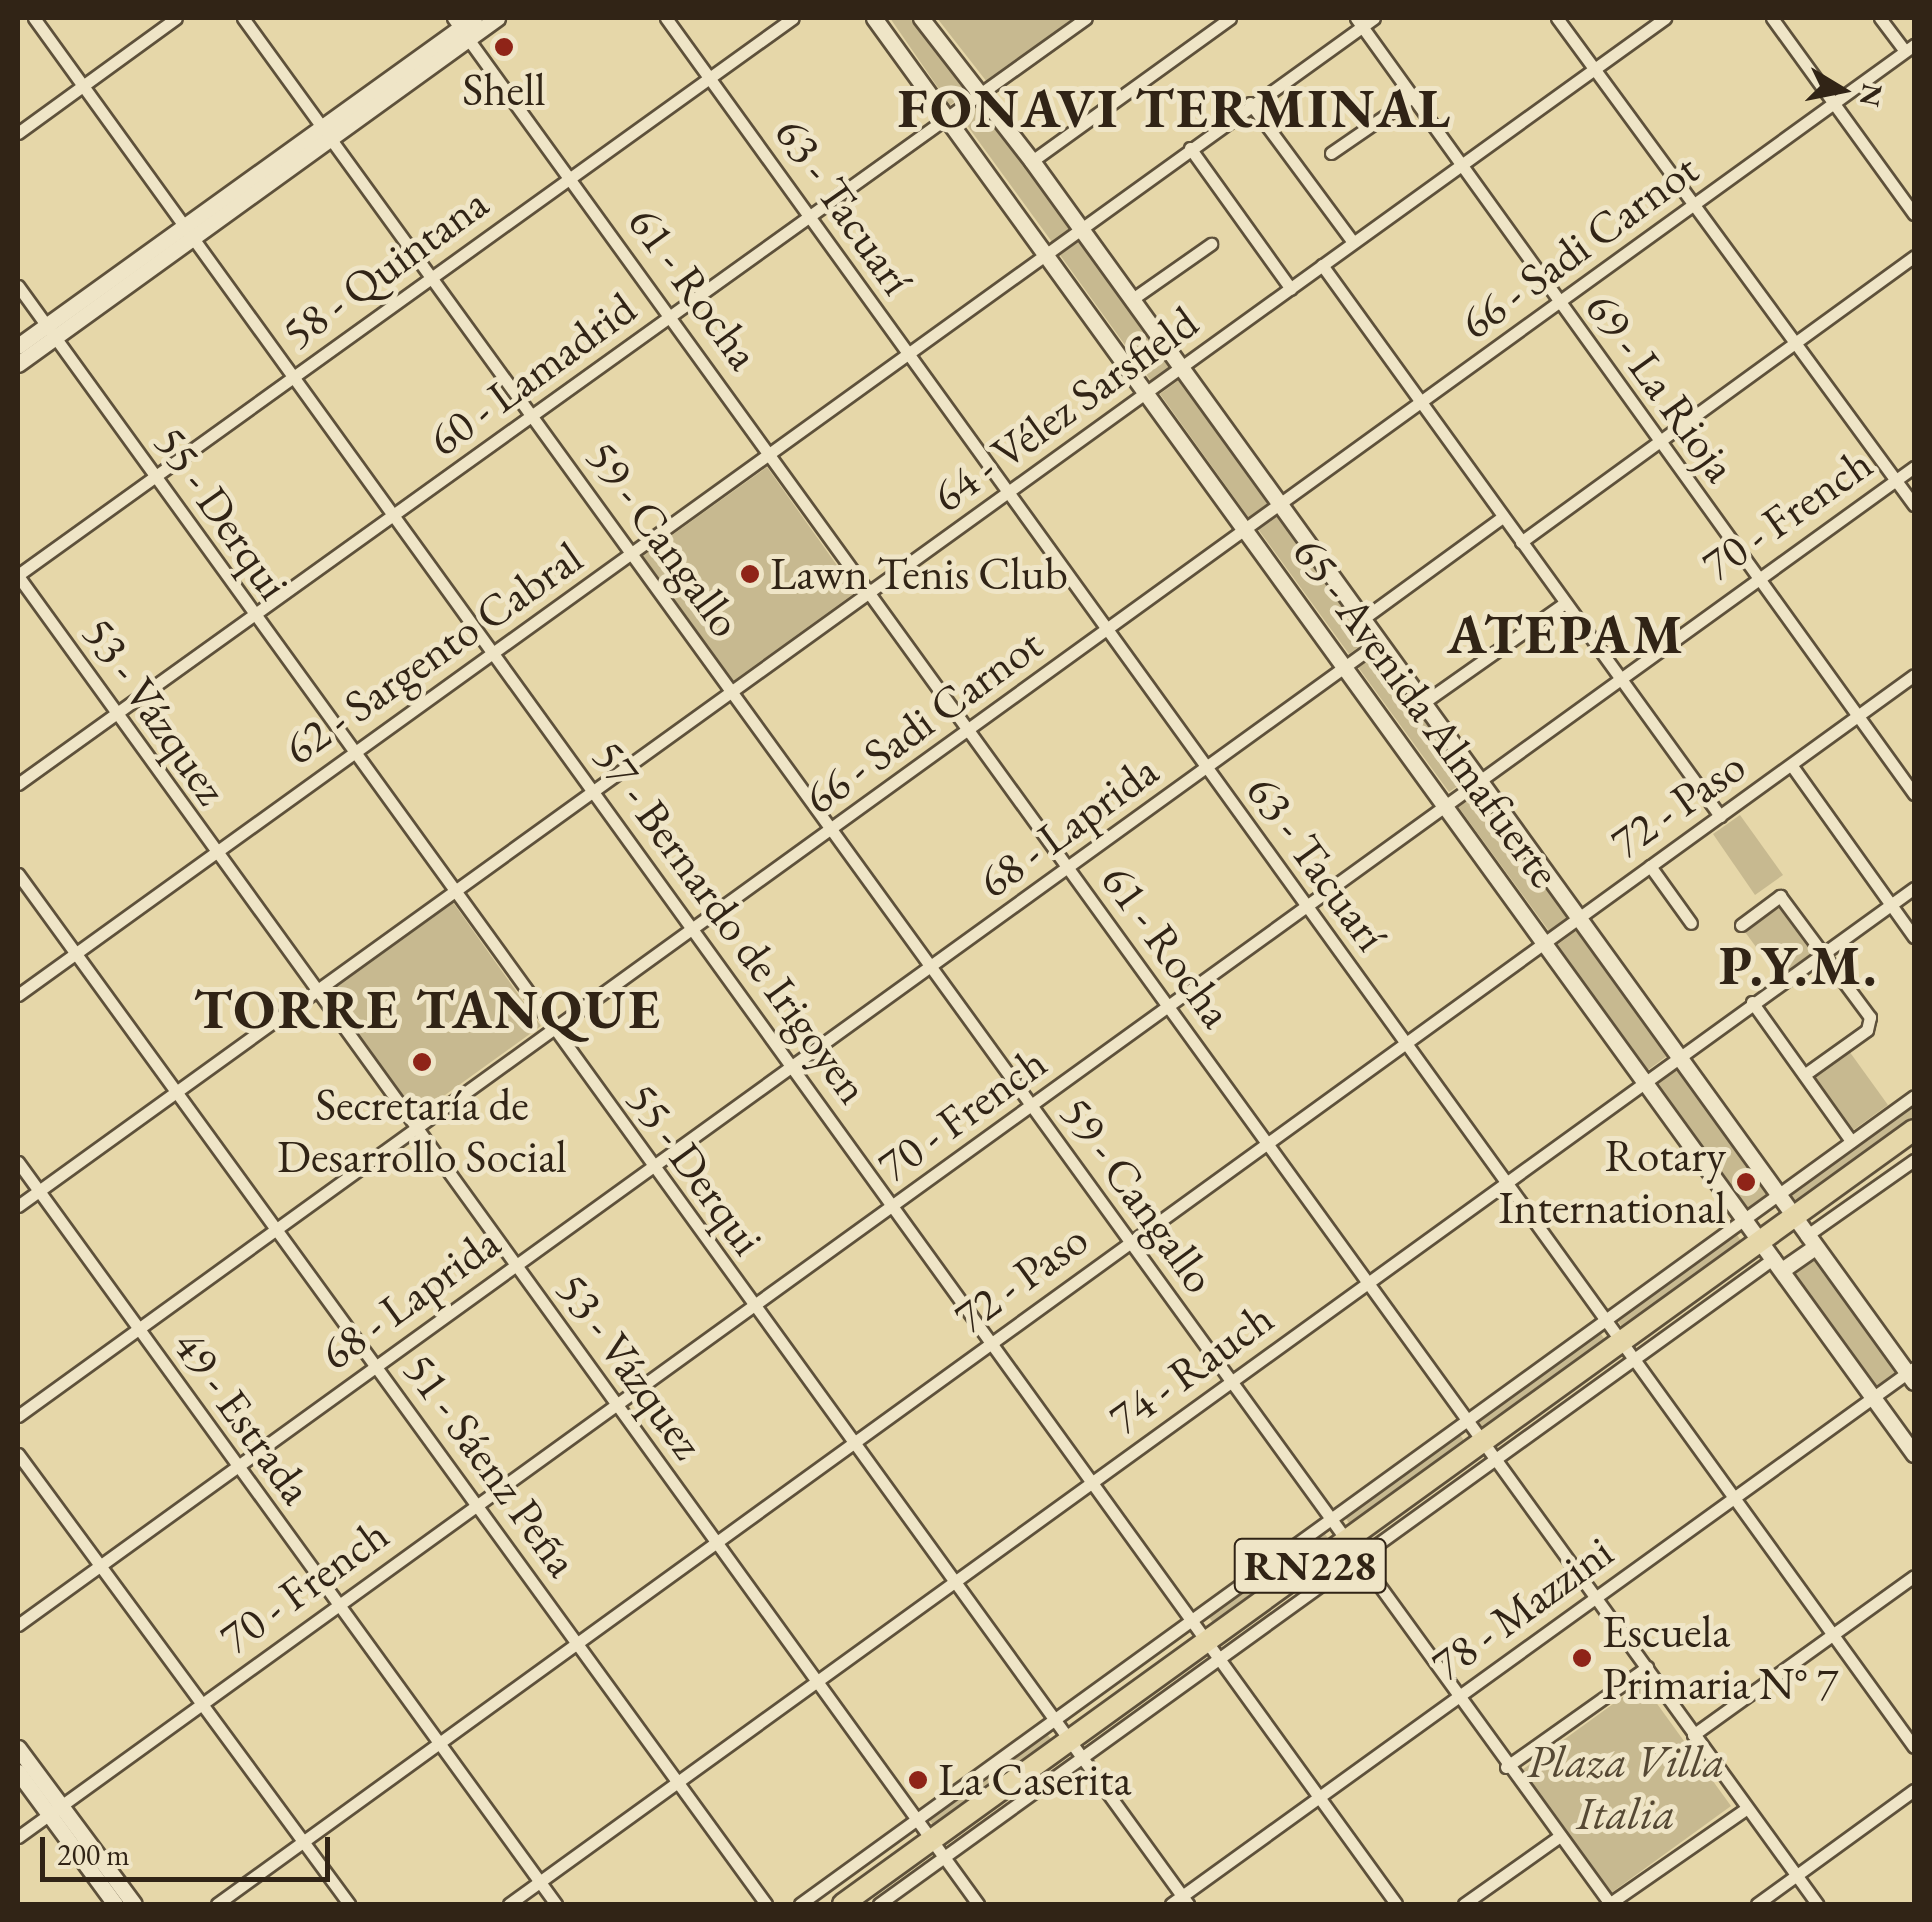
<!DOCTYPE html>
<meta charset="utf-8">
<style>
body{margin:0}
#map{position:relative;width:1932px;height:1922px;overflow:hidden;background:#e6d7a9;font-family:"EB Garamond",serif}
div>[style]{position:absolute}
.green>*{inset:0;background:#c7b990}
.roads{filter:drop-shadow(2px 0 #5e513b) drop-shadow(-2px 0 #5e513b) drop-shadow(0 2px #5e513b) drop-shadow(0 -2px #5e513b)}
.minor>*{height:11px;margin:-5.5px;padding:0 5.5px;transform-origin:5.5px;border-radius:5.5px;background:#efe5c7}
.secondary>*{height:15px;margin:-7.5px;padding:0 7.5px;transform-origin:7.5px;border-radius:7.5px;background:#efe5c7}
.trunk>*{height:20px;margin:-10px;padding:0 10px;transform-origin:10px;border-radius:10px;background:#e6d7a9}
.dots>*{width:28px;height:28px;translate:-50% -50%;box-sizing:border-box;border:5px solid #efe5c7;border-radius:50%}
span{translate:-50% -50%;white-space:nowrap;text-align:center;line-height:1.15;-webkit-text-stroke:10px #efe5c7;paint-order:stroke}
.shield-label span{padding:2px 8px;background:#efe5c7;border:2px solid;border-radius:8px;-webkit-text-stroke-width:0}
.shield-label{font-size:42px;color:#312416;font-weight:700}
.poi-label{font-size:45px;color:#312416}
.left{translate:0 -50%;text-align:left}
.right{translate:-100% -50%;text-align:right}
.street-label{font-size:45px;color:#312416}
.park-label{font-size:45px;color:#564934;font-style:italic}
.district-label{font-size:55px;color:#312416;font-weight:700;letter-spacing:2.5px}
.frame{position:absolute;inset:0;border:20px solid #312416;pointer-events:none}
.north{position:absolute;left:1792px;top:40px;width:100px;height:100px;-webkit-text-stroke:8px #efe5c7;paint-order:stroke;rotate:100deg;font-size:28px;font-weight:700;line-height:40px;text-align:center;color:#312416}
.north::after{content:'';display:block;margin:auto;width:35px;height:45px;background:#312416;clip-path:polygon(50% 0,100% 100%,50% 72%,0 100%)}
.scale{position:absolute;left:40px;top:1837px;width:290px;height:45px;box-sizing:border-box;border:5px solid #312416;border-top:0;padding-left:12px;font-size:30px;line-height:35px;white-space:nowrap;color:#312416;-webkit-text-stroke:8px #efe5c7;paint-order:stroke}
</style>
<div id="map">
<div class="green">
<i style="clip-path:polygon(890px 18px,919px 18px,969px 91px,950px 105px)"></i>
<i style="clip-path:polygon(937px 18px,1076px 18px,987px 82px)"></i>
<i style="clip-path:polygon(980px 103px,1071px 229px,1052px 242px,961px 117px)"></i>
<i style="clip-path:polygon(1079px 241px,1170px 367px,1151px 381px,1060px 255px)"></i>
<i style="clip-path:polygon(1179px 380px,1268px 504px,1249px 518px,1160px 394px)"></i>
<i style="clip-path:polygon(767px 467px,856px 592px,733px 681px,643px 556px)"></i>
<i style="clip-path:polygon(1277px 515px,1368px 640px,1349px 654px,1258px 529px)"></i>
<i style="clip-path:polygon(1377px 653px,1468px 779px,1449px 792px,1358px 667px)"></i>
<i style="clip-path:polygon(1477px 792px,1567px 917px,1549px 931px,1457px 805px)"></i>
<i style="clip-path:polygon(1740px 815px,1783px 875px,1755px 895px,1713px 834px)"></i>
<i style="clip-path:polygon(452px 901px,541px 1026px,416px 1116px,327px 991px)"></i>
<i style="clip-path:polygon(1779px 908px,1812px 953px,1778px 977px,1745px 932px)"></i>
<i style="clip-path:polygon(1576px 931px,1667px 1056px,1648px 1070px,1557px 945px)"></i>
<i style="clip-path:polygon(1849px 1051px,1888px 1105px,1852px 1131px,1813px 1077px)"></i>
<i style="clip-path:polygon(1676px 1069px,1767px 1194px,1748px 1208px,1657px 1083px)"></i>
<i style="clip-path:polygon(1914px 1104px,1914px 1118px,1797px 1203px,1790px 1194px)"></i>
<i style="clip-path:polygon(1734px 1230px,1741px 1241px,1623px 1328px,1615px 1317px)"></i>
<i style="clip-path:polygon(1814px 1255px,1897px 1371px,1874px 1388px,1791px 1272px)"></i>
<i style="clip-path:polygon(1599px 1331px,1605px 1340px,1483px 1428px,1477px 1419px)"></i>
<i style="clip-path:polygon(1459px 1433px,1465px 1442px,1349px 1523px,1343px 1514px)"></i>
<i style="clip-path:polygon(1321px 1529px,1328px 1538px,1213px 1623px,1206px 1613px)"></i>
<i style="clip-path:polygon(1642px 1683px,1731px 1806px,1611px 1893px,1522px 1770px)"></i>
<i style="clip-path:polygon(1044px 1730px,1051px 1739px,934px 1826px,927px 1817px)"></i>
</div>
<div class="roads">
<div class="minor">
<i style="left:34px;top:18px;width:2326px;rotate:54.16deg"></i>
<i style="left:243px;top:18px;width:2329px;rotate:54.06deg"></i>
<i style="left:453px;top:18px;width:2328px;rotate:54.12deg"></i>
<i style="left:666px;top:18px;width:2132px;rotate:54.18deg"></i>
<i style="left:1356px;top:18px;width:956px;rotate:54.28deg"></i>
<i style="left:1557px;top:18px;width:604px;rotate:53.76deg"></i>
<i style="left:1772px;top:18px;width:242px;rotate:54.1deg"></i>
<i style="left:1880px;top:18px;width:41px;rotate:52.9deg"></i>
<i style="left:1250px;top:103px;width:172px;rotate:53.5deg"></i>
<i style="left:18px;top:133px;width:195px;rotate:-36deg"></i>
<i style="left:1190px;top:148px;width:173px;rotate:54.4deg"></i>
<i style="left:1331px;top:153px;width:97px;rotate:-34.5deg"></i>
<i style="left:1032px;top:161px;width:244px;rotate:-35.8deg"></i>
<i style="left:1322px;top:265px;width:680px;rotate:54.16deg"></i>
<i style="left:18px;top:286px;width:1997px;rotate:54.13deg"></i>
<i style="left:1131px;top:300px;width:98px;rotate:-35deg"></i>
<i style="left:1521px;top:542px;width:486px;rotate:-36deg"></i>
<i style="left:18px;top:575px;width:954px;rotate:-35.71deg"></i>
<i style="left:18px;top:576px;width:1639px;rotate:54.14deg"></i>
<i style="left:1364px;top:618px;width:170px;rotate:-36.1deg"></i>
<i style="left:1423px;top:703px;width:174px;rotate:-35.2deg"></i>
<i style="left:1792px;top:766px;width:210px;rotate:54.5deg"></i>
<i style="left:18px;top:784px;width:1314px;rotate:-35.65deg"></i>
<i style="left:1650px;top:866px;width:70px;rotate:54.3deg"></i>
<i style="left:18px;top:874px;width:1273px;rotate:54.01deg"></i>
<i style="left:1741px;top:925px;width:49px;rotate:-36.6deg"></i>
<i style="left:1780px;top:896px;width:151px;rotate:53.4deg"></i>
<i style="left:1870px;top:1017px;width:13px;rotate:103deg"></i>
<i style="left:1867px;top:1030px;width:77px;rotate:144.5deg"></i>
<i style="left:18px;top:995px;width:1671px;rotate:-35.77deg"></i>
<i style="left:1752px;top:1002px;width:171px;rotate:54.5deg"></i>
<i style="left:18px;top:1162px;width:917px;rotate:54.06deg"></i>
<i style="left:18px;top:1206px;width:2031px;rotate:-35.8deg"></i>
<i style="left:1806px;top:1236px;width:132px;rotate:-35.1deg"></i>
<i style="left:18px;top:1416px;width:2340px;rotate:-35.87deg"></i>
<i style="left:18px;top:1454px;width:559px;rotate:53.66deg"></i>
<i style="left:18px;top:1625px;width:1679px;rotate:-35.84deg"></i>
<i style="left:1693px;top:1735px;width:272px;rotate:-35.7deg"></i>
<i style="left:1506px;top:1767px;width:173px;rotate:-35.3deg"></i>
<i style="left:18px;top:1837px;width:2339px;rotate:-35.85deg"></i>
<i style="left:217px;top:1904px;width:2095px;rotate:-35.91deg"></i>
<i style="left:509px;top:1904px;width:1734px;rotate:-35.87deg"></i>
<i style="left:800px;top:1904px;width:1376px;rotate:-35.95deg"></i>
<i style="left:879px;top:1904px;width:1104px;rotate:-35.82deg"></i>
<i style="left:1171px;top:1904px;width:916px;rotate:-35.81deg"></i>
<i style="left:1464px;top:1904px;width:118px;rotate:-35.3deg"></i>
<i style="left:1609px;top:1904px;width:168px;rotate:-34.8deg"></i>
<i style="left:1757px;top:1904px;width:194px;rotate:-36deg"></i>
</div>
<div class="secondary">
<i style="left:874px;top:18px;width:1773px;rotate:54.09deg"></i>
<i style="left:921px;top:18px;width:181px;rotate:52.2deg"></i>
<i style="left:1032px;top:161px;width:1506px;rotate:54.16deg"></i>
<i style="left:18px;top:346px;width:562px;rotate:-35.73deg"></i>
<i style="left:18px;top:364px;width:591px;rotate:-35.84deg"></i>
<i style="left:1782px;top:1270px;width:40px;rotate:-34.9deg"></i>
<i style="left:18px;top:1748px;width:194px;rotate:53.4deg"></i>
<i style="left:18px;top:1772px;width:164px;rotate:53.7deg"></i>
</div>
<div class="trunk">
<i style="left:843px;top:1904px;width:1321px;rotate:-35.86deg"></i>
</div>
</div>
<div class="dots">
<i style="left:504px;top:47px;background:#8f2418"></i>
<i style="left:750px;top:574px;background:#8f2418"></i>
<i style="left:422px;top:1062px;background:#8f2418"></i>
<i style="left:1746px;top:1182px;background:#8f2418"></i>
<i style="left:1582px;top:1658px;background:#8f2418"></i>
<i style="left:918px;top:1780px;background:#8f2418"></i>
</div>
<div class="shield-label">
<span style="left:1310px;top:1566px">RN228</span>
</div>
<div class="poi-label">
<span style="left:504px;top:90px">Shell</span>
<span class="left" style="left:770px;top:574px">Lawn Tenis Club</span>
<span style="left:422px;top:1131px">Secretaría de<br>Desarrollo Social</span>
<span class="right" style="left:1726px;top:1182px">Rotary<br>International</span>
<span class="left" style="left:1602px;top:1658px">Escuela<br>Primaria N° 7</span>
<span class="left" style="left:938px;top:1780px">La Caserita</span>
</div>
<div class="street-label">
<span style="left:844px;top:206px;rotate:55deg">63 - Tacuarí</span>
<span style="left:1579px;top:246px;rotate:-36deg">66 - Sadi Carnot</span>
<span style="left:385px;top:268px;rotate:-36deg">58 - Quintana</span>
<span style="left:694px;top:288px;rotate:54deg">61 - Rocha</span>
<span style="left:532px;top:374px;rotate:-36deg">60 - Lamadrid</span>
<span style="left:1661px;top:387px;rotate:54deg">69 - La Rioja</span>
<span style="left:1065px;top:409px;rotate:-36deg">64 - Vélez Sarsfield</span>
<span style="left:222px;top:513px;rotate:55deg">55 - Derqui</span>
<span style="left:1787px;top:514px;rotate:-35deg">70 - French</span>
<span style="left:664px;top:539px;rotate:54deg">59 - Cangallo</span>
<span style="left:433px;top:653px;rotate:-35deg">62 - Sargento Cabral</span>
<span style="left:155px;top:711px;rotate:55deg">53 - Vázquez</span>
<span style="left:1427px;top:712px;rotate:54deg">65 - Avenida Almafuerte</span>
<span style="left:923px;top:721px;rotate:-36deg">66 - Sadi Carnot</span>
<span style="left:1678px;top:804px;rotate:-35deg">72 - Paso</span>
<span style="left:1068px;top:826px;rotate:-36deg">68 - Laprida</span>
<span style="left:1317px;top:863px;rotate:54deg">63 - Tacuarí</span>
<span style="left:731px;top:922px;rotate:54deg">57 - Bernardo de Irigoyen</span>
<span style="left:1167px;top:946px;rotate:54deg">61 - Rocha</span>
<span style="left:962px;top:1114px;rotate:-36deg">70 - French</span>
<span style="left:695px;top:1169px;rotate:54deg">55 - Derqui</span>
<span style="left:1138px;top:1195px;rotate:54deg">59 - Cangallo</span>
<span style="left:1021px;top:1278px;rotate:-36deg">72 - Paso</span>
<span style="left:410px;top:1298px;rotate:-36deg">68 - Laprida</span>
<span style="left:630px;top:1366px;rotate:54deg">53 - Vázquez</span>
<span style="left:1191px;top:1368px;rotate:-36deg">74 - Rauch</span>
<span style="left:243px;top:1417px;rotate:54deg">49 - Estrada</span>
<span style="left:491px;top:1465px;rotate:54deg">51 - Sáenz Peña</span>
<span style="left:304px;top:1586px;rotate:-36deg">70 - French</span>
<span style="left:1522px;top:1608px;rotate:-36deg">78 - Mazzini</span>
</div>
<div class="park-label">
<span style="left:1626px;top:1788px">Plaza Villa<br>Italia</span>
</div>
<div class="district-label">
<span style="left:1175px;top:108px">FONAVI TERMINAL</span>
<span style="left:1566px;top:634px">ATEPAM</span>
<span style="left:1799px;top:965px">P.Y.M.</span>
<span style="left:428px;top:1009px">TORRE TANQUE</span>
</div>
<div class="frame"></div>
<div class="north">N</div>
<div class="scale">200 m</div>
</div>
